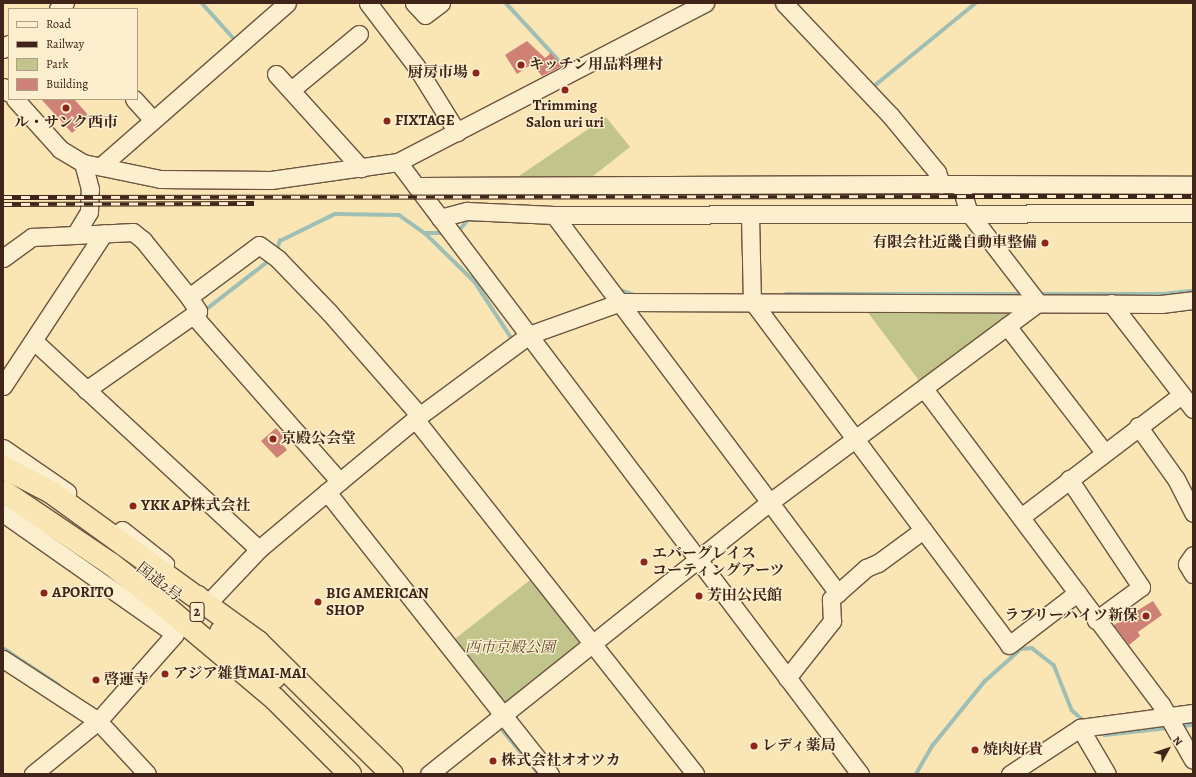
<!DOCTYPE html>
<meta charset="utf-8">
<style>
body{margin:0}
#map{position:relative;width:1196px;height:777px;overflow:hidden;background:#fae6b4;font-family:Alegreya,"Noto Serif JP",serif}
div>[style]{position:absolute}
.green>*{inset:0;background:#c1c48b}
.stream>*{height:3.5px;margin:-1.75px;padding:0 1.75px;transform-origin:1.75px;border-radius:1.75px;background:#9fbeb4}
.building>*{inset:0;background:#cf8176}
.roads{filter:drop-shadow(1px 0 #6e5440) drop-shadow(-1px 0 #6e5440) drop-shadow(0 1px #6e5440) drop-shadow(0 -1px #6e5440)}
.minor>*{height:17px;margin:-8.5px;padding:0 8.5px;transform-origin:8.5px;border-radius:8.5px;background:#fcefce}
.highway>*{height:22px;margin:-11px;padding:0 11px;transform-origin:11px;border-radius:11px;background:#fae6b4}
.rail>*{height:4.5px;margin-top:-2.25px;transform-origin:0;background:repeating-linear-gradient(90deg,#fcefce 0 9px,#402419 0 18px);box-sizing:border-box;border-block:1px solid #402419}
.dots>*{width:11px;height:11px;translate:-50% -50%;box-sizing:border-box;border:2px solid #fcefce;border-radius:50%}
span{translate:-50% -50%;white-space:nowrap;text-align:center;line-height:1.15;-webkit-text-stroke:3px #fcefce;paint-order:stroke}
.shield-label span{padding:1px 3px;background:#fcefce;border:1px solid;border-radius:3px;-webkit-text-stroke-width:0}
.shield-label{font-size:14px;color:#402419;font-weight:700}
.poi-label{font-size:15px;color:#402419;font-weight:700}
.left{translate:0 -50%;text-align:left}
.right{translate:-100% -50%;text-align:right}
.street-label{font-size:15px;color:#402419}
.park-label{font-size:15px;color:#604c36;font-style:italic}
.frame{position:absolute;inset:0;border:4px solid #402419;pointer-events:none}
.legend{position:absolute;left:8px;top:8px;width:130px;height:92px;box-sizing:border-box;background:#fcefce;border:1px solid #b19e86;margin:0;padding:5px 7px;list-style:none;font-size:12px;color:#402419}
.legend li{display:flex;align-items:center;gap:8px;height:20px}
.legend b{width:20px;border:1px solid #b19e86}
.north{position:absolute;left:1148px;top:729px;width:40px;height:40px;-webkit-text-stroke:3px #fcefce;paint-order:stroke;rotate:50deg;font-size:11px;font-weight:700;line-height:16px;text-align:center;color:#402419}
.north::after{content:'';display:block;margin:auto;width:14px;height:18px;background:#402419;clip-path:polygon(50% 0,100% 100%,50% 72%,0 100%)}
</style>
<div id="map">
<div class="green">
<i style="clip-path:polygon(606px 117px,630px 147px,593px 176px,519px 176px)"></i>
<i style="clip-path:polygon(863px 306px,1017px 310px,920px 382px)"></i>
<i style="clip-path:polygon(534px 577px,581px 638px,580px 646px,502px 707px,451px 642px)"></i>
</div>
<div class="stream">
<i style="left:202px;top:3px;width:52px;rotate:48.1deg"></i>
<i style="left:506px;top:3px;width:88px;rotate:47.3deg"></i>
<i style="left:873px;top:87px;width:133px;rotate:-39.2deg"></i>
<i style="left:425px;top:233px;width:20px"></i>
<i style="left:457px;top:233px;width:17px;rotate:-50deg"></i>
<i style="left:468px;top:220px;width:14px"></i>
<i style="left:276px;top:253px;width:13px;rotate:-72deg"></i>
<i style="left:280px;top:241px;width:61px;rotate:-26.1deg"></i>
<i style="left:335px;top:214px;width:64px;rotate:0.9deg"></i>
<i style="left:399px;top:215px;width:32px;rotate:35deg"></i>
<i style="left:425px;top:233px;width:70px;rotate:44.4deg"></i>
<i style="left:475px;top:282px;width:69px;rotate:56.8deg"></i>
<i style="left:617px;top:289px;width:16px;rotate:18deg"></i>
<i style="left:786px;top:294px;width:238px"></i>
<i style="left:1038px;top:294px;width:125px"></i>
<i style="left:1163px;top:294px;width:30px;rotate:-6deg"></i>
<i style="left:203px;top:312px;width:86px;rotate:-37.9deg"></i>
<i style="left:3px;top:648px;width:67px;rotate:33.5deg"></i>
<i style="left:1180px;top:726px;width:13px;rotate:-4deg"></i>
<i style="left:500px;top:727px;width:61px;rotate:50.3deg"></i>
<i style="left:1100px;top:731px;width:6px;rotate:39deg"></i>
<i style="left:1105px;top:735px;width:63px;rotate:-6.3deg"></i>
<i style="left:916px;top:774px;width:34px;rotate:-60deg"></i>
<i style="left:933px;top:745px;width:82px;rotate:-50.9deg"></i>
<i style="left:985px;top:681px;width:48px;rotate:-41.6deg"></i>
<i style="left:1021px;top:649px;width:11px;rotate:-5deg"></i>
<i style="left:1032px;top:648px;width:28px;rotate:38deg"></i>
<i style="left:1054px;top:665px;width:48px;rotate:68.2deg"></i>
<i style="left:1072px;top:710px;width:16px;rotate:43deg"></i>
</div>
<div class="building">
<i style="clip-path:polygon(527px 41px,545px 58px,551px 53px,562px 66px,542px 76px,532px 64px,517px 74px,505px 55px)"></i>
<i style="clip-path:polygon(41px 99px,74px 99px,90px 117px,72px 133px)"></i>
<i style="clip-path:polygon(276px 428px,284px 437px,280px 441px,287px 450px,277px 458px,261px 441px)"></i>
<i style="clip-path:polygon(1153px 601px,1162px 615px,1138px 632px,1140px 636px,1129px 645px,1114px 625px)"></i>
</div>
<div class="roads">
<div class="minor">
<i style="left:368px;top:3px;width:79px;rotate:52.7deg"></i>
<i style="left:416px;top:66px;width:78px;rotate:58.2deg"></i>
<i style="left:414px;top:3px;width:16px;rotate:47deg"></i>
<i style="left:425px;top:15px;width:20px;rotate:-37deg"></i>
<i style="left:784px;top:3px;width:154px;rotate:46.6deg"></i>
<i style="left:890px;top:115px;width:74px;rotate:50.5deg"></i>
<i style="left:937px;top:172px;width:13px;rotate:72deg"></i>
<i style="left:941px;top:184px;width:19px"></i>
<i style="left:960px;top:184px;width:30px;rotate:73deg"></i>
<i style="left:969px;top:213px;width:113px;rotate:52.5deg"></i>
<i style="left:58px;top:9px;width:9px;rotate:-41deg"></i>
<i style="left:3px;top:49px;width:8px;rotate:-40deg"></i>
<i style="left:276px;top:74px;width:127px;rotate:47.9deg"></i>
<i style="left:3px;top:87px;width:8px;rotate:45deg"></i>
<i style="left:291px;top:90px;width:88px;rotate:-39.5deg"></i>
<i style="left:134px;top:99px;width:28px;rotate:48deg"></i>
<i style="left:398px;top:162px;width:767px;rotate:52.95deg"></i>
<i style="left:83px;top:163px;width:79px;rotate:11.7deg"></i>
<i style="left:160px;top:179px;width:111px;rotate:0.5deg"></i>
<i style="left:271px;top:180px;width:128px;rotate:-8.1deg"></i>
<i style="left:398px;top:162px;width:346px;rotate:-27.4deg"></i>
<i style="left:101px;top:166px;width:247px;rotate:-41.2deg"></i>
<i style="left:960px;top:184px;width:233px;rotate:0.2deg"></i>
<i style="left:416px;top:186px;width:525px;rotate:-0.22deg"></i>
<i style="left:554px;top:215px;width:473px;rotate:53.1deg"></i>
<i style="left:750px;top:215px;width:86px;rotate:88.7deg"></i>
<i style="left:752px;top:301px;width:429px;rotate:53.2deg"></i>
<i style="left:1009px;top:645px;width:86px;rotate:-37.4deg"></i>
<i style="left:440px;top:218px;width:28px;rotate:-15deg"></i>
<i style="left:467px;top:211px;width:87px;rotate:2.6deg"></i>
<i style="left:554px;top:215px;width:639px;rotate:-0.18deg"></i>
<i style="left:75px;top:235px;width:58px;rotate:-3deg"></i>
<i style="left:133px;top:232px;width:13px;rotate:39deg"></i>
<i style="left:143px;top:240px;width:73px;rotate:51.1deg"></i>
<i style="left:189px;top:297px;width:17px;rotate:57deg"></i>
<i style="left:198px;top:311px;width:6px;rotate:141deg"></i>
<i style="left:193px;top:315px;width:222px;rotate:48.6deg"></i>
<i style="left:3px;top:258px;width:36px;rotate:-36deg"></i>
<i style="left:32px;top:237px;width:43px;rotate:-2.7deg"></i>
<i style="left:75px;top:235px;width:27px;rotate:-59deg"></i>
<i style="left:89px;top:212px;width:23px;rotate:-88deg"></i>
<i style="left:90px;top:189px;width:27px;rotate:-105deg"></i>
<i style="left:83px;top:163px;width:27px;rotate:-149deg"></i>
<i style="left:60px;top:149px;width:67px;rotate:-132deg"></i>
<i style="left:189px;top:297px;width:87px;rotate:-36.6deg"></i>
<i style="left:259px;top:245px;width:24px;rotate:36deg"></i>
<i style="left:278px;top:259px;width:74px;rotate:46.1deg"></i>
<i style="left:329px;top:312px;width:138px;rotate:48.8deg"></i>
<i style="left:1111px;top:303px;width:134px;rotate:52.3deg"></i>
<i style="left:1007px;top:326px;width:159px;rotate:52.4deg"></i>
<i style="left:34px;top:341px;width:306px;rotate:42.8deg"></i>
<i style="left:3px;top:386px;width:183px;rotate:-56.6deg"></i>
<i style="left:86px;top:390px;width:131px;rotate:-35deg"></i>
<i style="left:925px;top:390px;width:393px;rotate:53.1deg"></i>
<i style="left:1161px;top:704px;width:64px;rotate:60.3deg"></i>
<i style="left:415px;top:419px;width:452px;rotate:51.7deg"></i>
<i style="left:1138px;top:426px;width:65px;rotate:54.4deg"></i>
<i style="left:1176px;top:479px;width:38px;rotate:63deg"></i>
<i style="left:3px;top:448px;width:78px;rotate:34.5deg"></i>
<i style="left:1069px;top:479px;width:130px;rotate:56.3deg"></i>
<i style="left:1141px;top:587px;width:56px;rotate:143.7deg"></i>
<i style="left:327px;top:492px;width:360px;rotate:51.7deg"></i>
<i style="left:3px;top:513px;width:210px;rotate:35.1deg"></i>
<i style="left:175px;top:634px;width:116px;rotate:131.5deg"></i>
<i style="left:98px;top:721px;width:84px;rotate:140.8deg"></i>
<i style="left:1021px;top:517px;width:201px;rotate:-37.3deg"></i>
<i style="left:122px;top:530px;width:55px;rotate:38.3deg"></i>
<i style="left:1193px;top:555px;width:11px;rotate:124deg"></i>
<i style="left:1187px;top:564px;width:12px;rotate:59deg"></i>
<i style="left:198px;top:594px;width:13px;rotate:42deg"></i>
<i style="left:208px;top:603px;width:74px;rotate:-46.6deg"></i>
<i style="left:259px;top:549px;width:89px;rotate:-40deg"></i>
<i style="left:327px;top:492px;width:114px;rotate:-39.7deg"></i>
<i style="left:415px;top:419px;width:142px;rotate:-36.4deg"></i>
<i style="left:529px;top:335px;width:98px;rotate:-19.7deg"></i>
<i style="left:621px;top:302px;width:540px;rotate:0.21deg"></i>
<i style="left:1161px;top:304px;width:32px;rotate:-7deg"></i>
<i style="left:3px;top:659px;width:113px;rotate:33.1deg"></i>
<i style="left:98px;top:721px;width:72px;rotate:47.2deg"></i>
<i style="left:787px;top:678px;width:73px;rotate:-51.7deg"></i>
<i style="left:832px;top:621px;width:22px;rotate:-93deg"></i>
<i style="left:831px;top:599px;width:47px;rotate:-41.5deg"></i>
<i style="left:866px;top:568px;width:13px;rotate:-23deg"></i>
<i style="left:878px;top:563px;width:56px;rotate:-36.3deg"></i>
<i style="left:1080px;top:728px;width:53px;rotate:59.6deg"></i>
<i style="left:429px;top:774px;width:436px;rotate:-38.6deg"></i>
<i style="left:770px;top:502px;width:334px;rotate:-36.6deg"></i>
<i style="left:1010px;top:774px;width:84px;rotate:-33.3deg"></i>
<i style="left:1080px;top:728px;width:114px;rotate:-7.6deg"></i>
</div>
<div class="highway">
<i style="left:3px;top:467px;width:54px;rotate:27.5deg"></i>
<i style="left:51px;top:492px;width:256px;rotate:35.9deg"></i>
<i style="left:258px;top:642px;width:188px;rotate:44.6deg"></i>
<i style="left:3px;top:491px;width:130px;rotate:34.1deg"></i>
<i style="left:111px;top:564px;width:71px;rotate:38.2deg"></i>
<i style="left:167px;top:608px;width:141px;rotate:40.1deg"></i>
<i style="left:275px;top:699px;width:106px;rotate:45deg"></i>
<i style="left:221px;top:632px;width:70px;rotate:40.3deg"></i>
</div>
</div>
<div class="rail">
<i style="left:3px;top:197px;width:1190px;rotate:-0.05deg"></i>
<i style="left:3px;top:204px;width:251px;rotate:-0.2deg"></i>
</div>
<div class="dots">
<i style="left:521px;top:65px;background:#8f2418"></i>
<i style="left:476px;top:73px;background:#8f2418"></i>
<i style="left:565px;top:90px;background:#8f2418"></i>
<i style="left:66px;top:108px;background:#8f2418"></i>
<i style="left:387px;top:121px;background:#8f2418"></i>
<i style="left:1045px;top:243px;background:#8f2418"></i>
<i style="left:273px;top:439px;background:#8f2418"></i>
<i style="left:133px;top:506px;background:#8f2418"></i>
<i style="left:644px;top:562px;background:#8f2418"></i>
<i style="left:44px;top:593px;background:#8f2418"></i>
<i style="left:699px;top:596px;background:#8f2418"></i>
<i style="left:318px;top:602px;background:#8f2418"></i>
<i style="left:1146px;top:616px;background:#8f2418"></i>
<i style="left:165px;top:674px;background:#8f2418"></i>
<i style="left:96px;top:680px;background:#8f2418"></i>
<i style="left:754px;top:746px;background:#8f2418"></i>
<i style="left:975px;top:750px;background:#8f2418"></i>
<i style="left:493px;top:761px;background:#8f2418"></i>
</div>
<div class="shield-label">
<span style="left:197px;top:612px">2</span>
</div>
<div class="poi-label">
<span class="left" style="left:529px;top:65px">キッチン用品料理村</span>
<span class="right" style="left:468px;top:73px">厨房市場</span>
<span style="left:565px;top:114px">Trimming<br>Salon uri uri</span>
<span class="left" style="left:395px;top:121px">FIXTAGE</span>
<span style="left:66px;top:123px">ル・サンク西市</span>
<span class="right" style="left:1037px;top:243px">有限会社近畿自動車整備</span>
<span class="left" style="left:281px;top:439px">京殿公会堂</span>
<span class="left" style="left:141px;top:506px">YKK AP株式会社</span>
<span class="left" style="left:652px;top:562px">エバーグレイス<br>コーティングアーツ</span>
<span class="left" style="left:52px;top:593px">APORITO</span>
<span class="left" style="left:326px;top:602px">BIG AMERICAN<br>SHOP</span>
<span class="left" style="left:707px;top:596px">芳田公民館</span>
<span class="right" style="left:1138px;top:616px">ラブリーハイツ新保</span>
<span class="left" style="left:173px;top:674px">アジア雑貨MAI-MAI</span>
<span class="left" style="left:104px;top:680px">啓運寺</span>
<span class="left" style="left:762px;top:746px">レディ薬局</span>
<span class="left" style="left:983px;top:750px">焼肉好貴</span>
<span class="left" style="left:501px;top:761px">株式会社オオツカ</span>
</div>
<div class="street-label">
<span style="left:159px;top:582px;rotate:38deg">国道2号</span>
</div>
<div class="park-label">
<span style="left:510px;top:648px">西市京殿公園</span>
</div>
<div class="frame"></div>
<ul class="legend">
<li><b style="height:5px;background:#fcefce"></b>Road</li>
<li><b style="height:5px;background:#402419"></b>Railway</li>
<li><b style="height:11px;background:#c1c48b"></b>Park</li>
<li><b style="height:11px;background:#cf8176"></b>Building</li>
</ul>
<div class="north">N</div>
</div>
